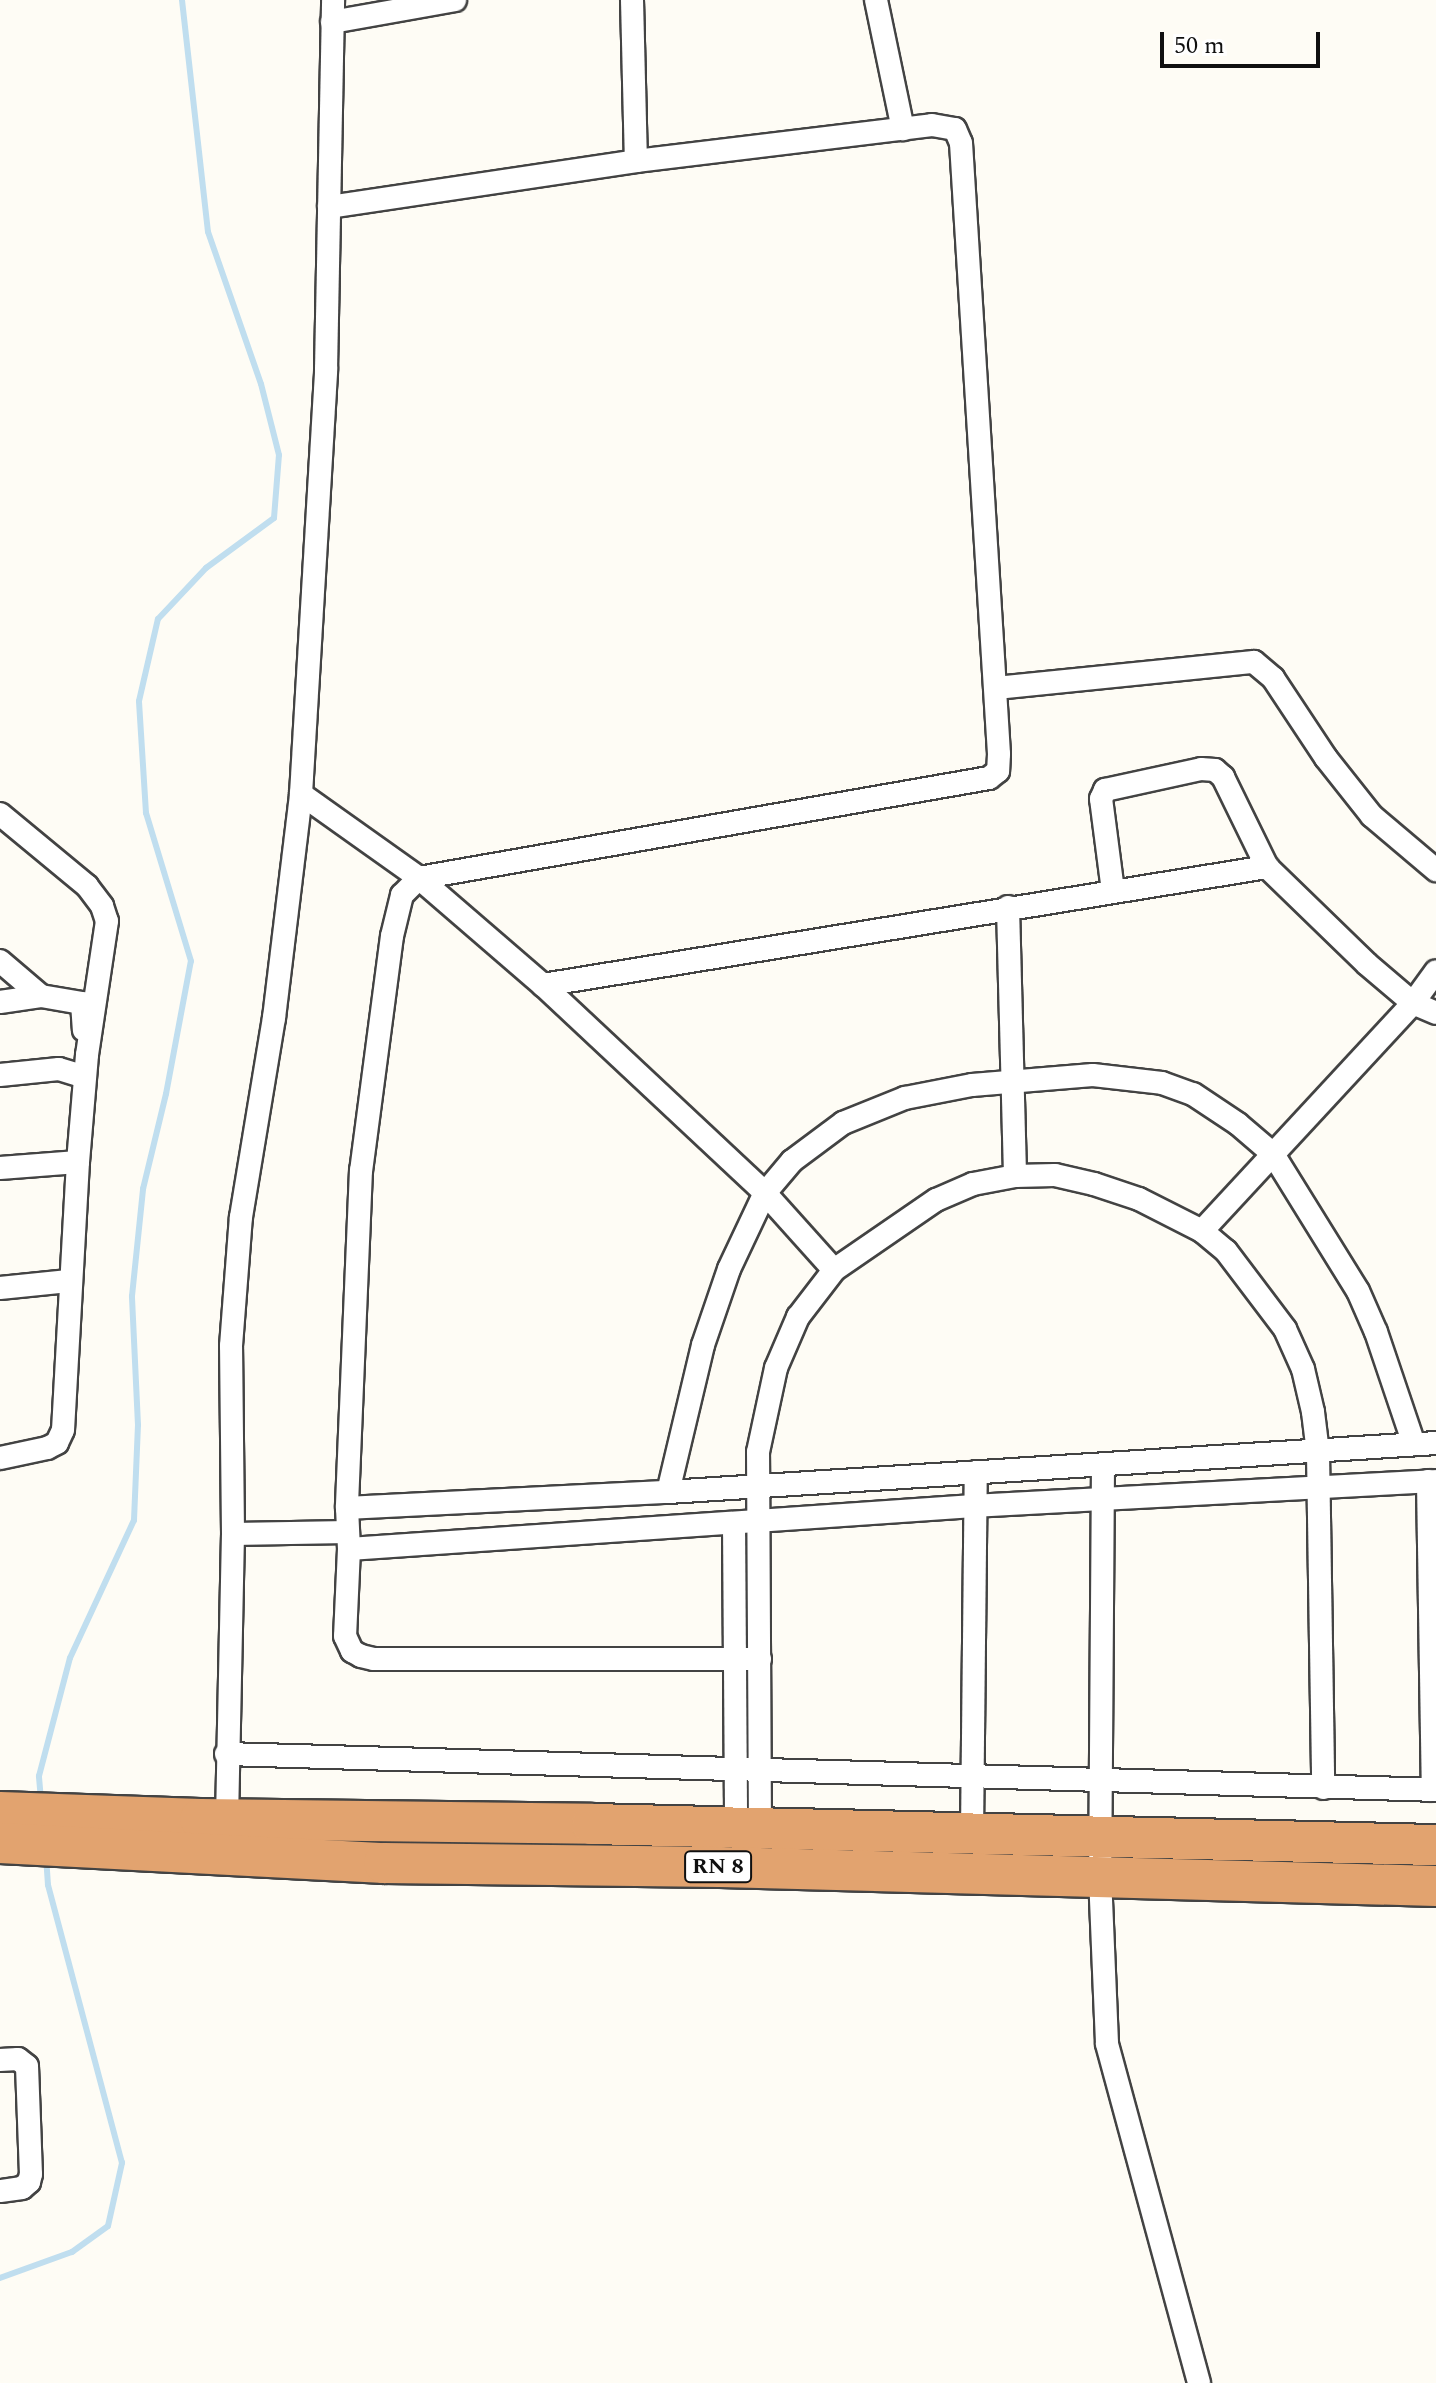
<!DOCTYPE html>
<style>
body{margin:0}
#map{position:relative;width:1436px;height:2383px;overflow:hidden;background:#fefcf5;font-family:Spectral,serif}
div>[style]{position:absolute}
.stream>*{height:6px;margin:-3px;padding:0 3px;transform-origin:3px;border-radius:3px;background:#c0deef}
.roads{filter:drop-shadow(2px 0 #434343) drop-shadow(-2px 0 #434343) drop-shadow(0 2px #434343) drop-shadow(0 -2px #434343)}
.street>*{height:22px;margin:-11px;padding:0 11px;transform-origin:11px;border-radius:11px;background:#fff}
.highway>*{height:40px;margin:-20px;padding:0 20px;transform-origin:20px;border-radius:20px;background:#e2a36f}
span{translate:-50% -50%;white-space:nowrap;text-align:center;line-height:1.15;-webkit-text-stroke:8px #fff;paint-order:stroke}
.shield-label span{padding:2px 6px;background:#fff;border:2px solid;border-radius:6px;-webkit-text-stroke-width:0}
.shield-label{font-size:22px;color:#101010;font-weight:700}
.scale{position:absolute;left:1160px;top:32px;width:160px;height:36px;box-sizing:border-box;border:4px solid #101010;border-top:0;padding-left:10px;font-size:24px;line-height:28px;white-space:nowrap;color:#101010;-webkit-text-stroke:6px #fff;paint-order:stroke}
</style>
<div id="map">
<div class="stream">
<i style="left:41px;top:1800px;width:24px;rotate:-95deg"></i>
<i style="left:39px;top:1776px;width:122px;rotate:-75.3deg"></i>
<i style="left:70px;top:1658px;width:152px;rotate:-65.1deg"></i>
<i style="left:134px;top:1520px;width:95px;rotate:-87.6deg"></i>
<i style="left:138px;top:1425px;width:129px;rotate:-92.7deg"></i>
<i style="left:132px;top:1296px;width:108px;rotate:-84.1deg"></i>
<i style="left:143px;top:1189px;width:98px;rotate:-76.4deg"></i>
<i style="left:166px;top:1094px;width:135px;rotate:-79.4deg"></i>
<i style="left:191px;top:961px;width:155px;rotate:-106.9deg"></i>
<i style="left:146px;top:813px;width:112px;rotate:-93.6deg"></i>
<i style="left:139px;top:701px;width:84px;rotate:-77deg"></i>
<i style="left:158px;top:619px;width:70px;rotate:-46.7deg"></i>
<i style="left:206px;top:568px;width:84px;rotate:-36.3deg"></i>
<i style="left:274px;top:518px;width:63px;rotate:-85.5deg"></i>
<i style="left:279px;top:455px;width:73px;rotate:-104.2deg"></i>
<i style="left:261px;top:384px;width:161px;rotate:-109.2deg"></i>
<i style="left:208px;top:232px;width:233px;rotate:-96.4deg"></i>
<i style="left:0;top:2278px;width:77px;rotate:-19.9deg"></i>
<i style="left:72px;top:2252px;width:44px;rotate:-35.8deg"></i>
<i style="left:108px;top:2226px;width:65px;rotate:-77.5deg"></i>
<i style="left:122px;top:2163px;width:288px;rotate:-104.9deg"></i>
<i style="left:48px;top:1885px;width:26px;rotate:-94deg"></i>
</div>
<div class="roads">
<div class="street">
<i style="left:632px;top:0;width:161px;rotate:88.6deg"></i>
<i style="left:876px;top:0;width:132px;rotate:78.2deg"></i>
<i style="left:332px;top:22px;width:125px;rotate:-10.1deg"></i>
<i style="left:329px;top:207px;width:310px;rotate:-8.5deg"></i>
<i style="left:636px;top:161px;width:298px;rotate:-6.9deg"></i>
<i style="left:932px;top:125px;width:23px;rotate:10deg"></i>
<i style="left:955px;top:129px;width:15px;rotate:67deg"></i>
<i style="left:961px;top:143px;width:612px;rotate:86.44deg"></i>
<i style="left:999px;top:754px;width:17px;rotate:93deg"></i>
<i style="left:998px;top:771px;width:11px;rotate:142deg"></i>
<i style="left:989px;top:778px;width:579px;rotate:170.05deg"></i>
<i style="left:419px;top:878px;width:24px;rotate:135deg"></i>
<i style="left:402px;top:895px;width:42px;rotate:103.7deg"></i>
<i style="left:392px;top:936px;width:236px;rotate:97.5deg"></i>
<i style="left:361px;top:1170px;width:338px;rotate:92.4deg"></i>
<i style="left:347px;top:1508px;width:41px;rotate:87.2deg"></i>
<i style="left:349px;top:1549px;width:626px;rotate:-3.94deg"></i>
<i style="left:974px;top:1506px;width:463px;rotate:-3.1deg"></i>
<i style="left:996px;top:688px;width:259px;rotate:-5.8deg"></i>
<i style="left:1254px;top:662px;width:25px;rotate:40deg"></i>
<i style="left:1273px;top:678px;width:96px;rotate:56.5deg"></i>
<i style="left:1326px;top:758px;width:74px;rotate:51.6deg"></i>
<i style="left:1372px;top:816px;width:84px;rotate:40.2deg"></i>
<i style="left:301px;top:794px;width:145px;rotate:35.4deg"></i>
<i style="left:419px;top:878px;width:164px;rotate:40.8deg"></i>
<i style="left:543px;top:985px;width:304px;rotate:43.1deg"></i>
<i style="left:765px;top:1193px;width:103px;rotate:48.1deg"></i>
<i style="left:0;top:814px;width:113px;rotate:39.6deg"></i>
<i style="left:87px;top:886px;width:25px;rotate:53deg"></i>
<i style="left:102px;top:906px;width:16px;rotate:72deg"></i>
<i style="left:107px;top:921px;width:135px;rotate:98.5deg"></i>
<i style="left:87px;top:1055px;width:107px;rotate:94.8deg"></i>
<i style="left:78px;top:1162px;width:268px;rotate:93.2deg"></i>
<i style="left:63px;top:1430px;width:14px;rotate:115deg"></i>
<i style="left:57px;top:1443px;width:11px;rotate:153deg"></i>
<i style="left:47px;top:1448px;width:48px;rotate:168deg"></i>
<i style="left:1113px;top:891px;width:93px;rotate:-97.4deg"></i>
<i style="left:1101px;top:799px;width:10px;rotate:-66deg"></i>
<i style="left:1105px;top:790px;width:98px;rotate:-12.3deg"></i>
<i style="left:1201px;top:769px;width:14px;rotate:4deg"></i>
<i style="left:1215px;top:770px;width:11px;rotate:41deg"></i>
<i style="left:1223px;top:777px;width:100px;rotate:63.9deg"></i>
<i style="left:1267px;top:867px;width:139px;rotate:44.1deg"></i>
<i style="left:1367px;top:964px;width:60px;rotate:40.3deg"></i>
<i style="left:1413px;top:1003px;width:25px;rotate:23deg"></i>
<i style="left:1008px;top:907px;width:269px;rotate:88.5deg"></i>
<i style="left:0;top:961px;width:54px;rotate:40.5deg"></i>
<i style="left:41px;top:996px;width:42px;rotate:9.7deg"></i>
<i style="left:82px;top:1003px;width:27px;rotate:86deg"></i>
<i style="left:543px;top:985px;width:734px;rotate:-9.26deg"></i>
<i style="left:0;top:1002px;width:41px;rotate:-8.3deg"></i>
<i style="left:0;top:1075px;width:59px;rotate:-5.8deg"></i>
<i style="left:59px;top:1069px;width:27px;rotate:17deg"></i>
<i style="left:0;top:1168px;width:78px;rotate:-4.4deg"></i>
<i style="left:1202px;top:1231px;width:311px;rotate:-47.2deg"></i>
<i style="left:1413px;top:1003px;width:39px;rotate:-54deg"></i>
<i style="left:0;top:1288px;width:69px;rotate:-5.8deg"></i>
<i style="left:1103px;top:1465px;width:411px;rotate:90.4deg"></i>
<i style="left:1100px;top:1876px;width:168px;rotate:87.6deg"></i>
<i style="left:1107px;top:2044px;width:351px;rotate:74.8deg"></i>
<i style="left:1428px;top:1481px;width:309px;rotate:89.1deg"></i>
<i style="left:668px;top:1492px;width:151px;rotate:-76.6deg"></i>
<i style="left:703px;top:1345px;width:80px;rotate:-71.1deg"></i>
<i style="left:729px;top:1269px;width:84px;rotate:-64.7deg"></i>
<i style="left:765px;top:1193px;width:42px;rotate:-49.8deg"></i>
<i style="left:792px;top:1161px;width:64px;rotate:-36.7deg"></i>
<i style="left:843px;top:1123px;width:67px;rotate:-22deg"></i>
<i style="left:905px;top:1098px;width:68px;rotate:-11deg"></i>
<i style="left:972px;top:1085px;width:121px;rotate:-4.7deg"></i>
<i style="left:1093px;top:1075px;width:69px;rotate:6.6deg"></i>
<i style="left:1162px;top:1083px;width:33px;rotate:20deg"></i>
<i style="left:1193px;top:1094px;width:54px;rotate:33.7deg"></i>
<i style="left:1238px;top:1124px;width:46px;rotate:40.6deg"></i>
<i style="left:1273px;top:1154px;width:161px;rotate:58.2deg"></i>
<i style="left:1358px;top:1291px;width:45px;rotate:66.3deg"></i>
<i style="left:1376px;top:1332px;width:118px;rotate:71.3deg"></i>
<i style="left:347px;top:1508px;width:321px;rotate:-2.9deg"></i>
<i style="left:668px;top:1492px;width:770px;rotate:-3.65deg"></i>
<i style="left:734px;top:1523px;width:306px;rotate:89.6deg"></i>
<i style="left:233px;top:1534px;width:115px;rotate:-1deg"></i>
<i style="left:349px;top:1549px;width:87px;rotate:92.6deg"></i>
<i style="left:345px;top:1636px;width:17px;rotate:65deg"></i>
<i style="left:352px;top:1651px;width:10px;rotate:29deg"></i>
<i style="left:361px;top:1656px;width:13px;rotate:13deg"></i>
<i style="left:374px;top:1659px;width:386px"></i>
<i style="left:226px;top:1754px;width:1211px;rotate:1.7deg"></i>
<i style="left:227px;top:1820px;width:286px;rotate:-88.8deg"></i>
<i style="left:233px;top:1534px;width:188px;rotate:-90.6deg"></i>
<i style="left:231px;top:1346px;width:129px;rotate:-85.6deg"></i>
<i style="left:241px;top:1217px;width:202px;rotate:-80.6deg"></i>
<i style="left:274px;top:1018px;width:226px;rotate:-83.1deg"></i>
<i style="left:301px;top:794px;width:425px;rotate:-86.6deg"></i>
<i style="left:326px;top:370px;width:370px;rotate:-88.9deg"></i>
<i style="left:760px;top:1830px;width:378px;rotate:-90.3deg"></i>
<i style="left:758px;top:1452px;width:86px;rotate:-77.9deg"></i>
<i style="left:776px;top:1368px;width:56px;rotate:-66.7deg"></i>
<i style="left:798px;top:1317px;width:59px;rotate:-52.5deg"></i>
<i style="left:834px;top:1270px;width:124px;rotate:-34.5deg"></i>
<i style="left:936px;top:1200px;width:40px;rotate:-23.4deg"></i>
<i style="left:973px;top:1184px;width:43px;rotate:-10.8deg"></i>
<i style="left:1015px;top:1176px;width:40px;rotate:-1.4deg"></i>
<i style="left:1055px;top:1175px;width:40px;rotate:13deg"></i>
<i style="left:1094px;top:1184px;width:47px;rotate:18.4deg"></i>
<i style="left:1139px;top:1199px;width:71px;rotate:26.9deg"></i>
<i style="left:1202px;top:1231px;width:31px;rotate:40deg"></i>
<i style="left:1226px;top:1251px;width:98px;rotate:52.9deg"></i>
<i style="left:1285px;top:1329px;width:44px;rotate:65.8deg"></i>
<i style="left:1303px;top:1369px;width:44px;rotate:76.9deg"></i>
<i style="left:1313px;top:1412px;width:41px;rotate:83deg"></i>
<i style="left:1318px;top:1453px;width:335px;rotate:89.1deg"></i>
<i style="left:972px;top:1833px;width:361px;rotate:-89.4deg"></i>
<i style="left:0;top:2060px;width:18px;rotate:-3deg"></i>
<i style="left:18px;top:2059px;width:11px;rotate:38deg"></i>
<i style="left:27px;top:2066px;width:108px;rotate:87.9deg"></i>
<i style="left:31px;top:2174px;width:8px;rotate:104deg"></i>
<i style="left:29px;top:2182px;width:9px;rotate:139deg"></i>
<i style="left:22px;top:2188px;width:22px;rotate:172deg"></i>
</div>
<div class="highway">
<i style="left:0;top:1812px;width:200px;rotate:2deg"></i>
<i style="left:200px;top:1819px;width:392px;rotate:0.7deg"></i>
<i style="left:592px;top:1824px;width:844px;rotate:1.43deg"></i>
<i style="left:0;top:1843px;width:385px;rotate:3deg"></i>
<i style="left:384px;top:1863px;width:336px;rotate:0.7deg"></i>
<i style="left:720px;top:1867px;width:716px;rotate:1.52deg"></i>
</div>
</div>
<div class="shield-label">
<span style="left:718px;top:1867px">RN 8</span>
</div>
<div class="scale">50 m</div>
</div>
